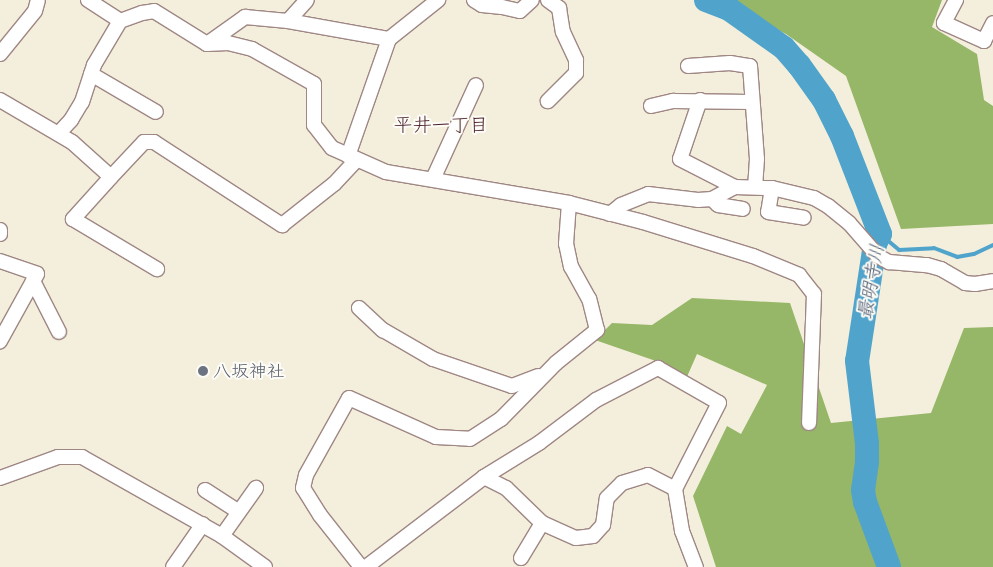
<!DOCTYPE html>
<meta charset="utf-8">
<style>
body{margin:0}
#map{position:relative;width:993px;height:567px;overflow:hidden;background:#f4efdc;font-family:Itim,"Klee One",sans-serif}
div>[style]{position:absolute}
.forest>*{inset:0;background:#96b668}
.stream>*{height:4px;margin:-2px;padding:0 2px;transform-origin:2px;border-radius:2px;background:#50a4cb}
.river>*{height:24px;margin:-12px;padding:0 12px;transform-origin:12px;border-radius:12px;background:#50a4cb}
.roads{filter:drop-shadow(1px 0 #9f8784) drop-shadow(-1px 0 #9f8784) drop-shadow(0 1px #9f8784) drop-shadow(0 -1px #9f8784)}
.minor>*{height:14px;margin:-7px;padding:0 7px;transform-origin:7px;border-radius:7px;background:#fff}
.dots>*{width:14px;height:14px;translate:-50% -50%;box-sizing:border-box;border:2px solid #fdfcf7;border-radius:50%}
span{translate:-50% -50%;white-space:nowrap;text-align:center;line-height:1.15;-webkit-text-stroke:4px #fdfcf7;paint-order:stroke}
.worship-label{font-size:18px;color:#5b616d}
.left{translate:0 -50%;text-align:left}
.neighbourhood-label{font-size:19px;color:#4a1f2b}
.water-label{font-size:19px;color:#4d5b73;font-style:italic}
</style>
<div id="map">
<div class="forest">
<i style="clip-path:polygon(720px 0,942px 0,932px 27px,977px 54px,984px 100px,993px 106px,993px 224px,901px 229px,846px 76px,786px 34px)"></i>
<i style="clip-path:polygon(692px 298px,790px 303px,831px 423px,931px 413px,964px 328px,993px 327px,993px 567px,716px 567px,693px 496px,727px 426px,741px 434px,767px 385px,697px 354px,686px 379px,653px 360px,595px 340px,612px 323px,652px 325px)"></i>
</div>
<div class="stream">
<i style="left:880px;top:234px;width:25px;rotate:40deg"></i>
<i style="left:899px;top:250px;width:35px;rotate:-3deg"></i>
<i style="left:934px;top:248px;width:25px;rotate:21deg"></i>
<i style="left:957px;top:257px;width:17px;rotate:-10deg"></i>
<i style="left:974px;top:254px;width:21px;rotate:-25deg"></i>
</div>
<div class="river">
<i style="left:706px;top:0;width:25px;rotate:21deg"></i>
<i style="left:729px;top:9px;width:67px;rotate:35.3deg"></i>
<i style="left:784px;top:48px;width:23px;rotate:49deg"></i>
<i style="left:799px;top:65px;width:43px;rotate:54.5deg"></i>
<i style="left:824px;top:100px;width:40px;rotate:63.4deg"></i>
<i style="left:842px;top:136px;width:105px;rotate:68.8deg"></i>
<i style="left:880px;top:234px;width:11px;rotate:117deg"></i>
<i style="left:875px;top:244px;width:118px;rotate:98.7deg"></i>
<i style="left:857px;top:361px;width:84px;rotate:83.1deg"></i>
<i style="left:867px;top:444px;width:18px;rotate:90deg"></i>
<i style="left:867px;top:462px;width:28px;rotate:98deg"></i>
<i style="left:863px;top:490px;width:12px;rotate:81deg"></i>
<i style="left:865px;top:502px;width:69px;rotate:69.7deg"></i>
</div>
<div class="roads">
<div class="minor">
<i style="left:88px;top:0;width:38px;rotate:33deg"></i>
<i style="left:120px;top:21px;width:23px;rotate:-20deg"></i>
<i style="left:142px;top:13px;width:12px;rotate:-9deg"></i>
<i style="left:154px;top:11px;width:62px;rotate:31.9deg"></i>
<i style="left:207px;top:44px;width:21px;rotate:-3deg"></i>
<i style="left:228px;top:43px;width:25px;rotate:14deg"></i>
<i style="left:252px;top:49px;width:71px;rotate:29.4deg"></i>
<i style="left:314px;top:84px;width:41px;rotate:90deg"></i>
<i style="left:314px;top:125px;width:29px;rotate:52deg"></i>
<i style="left:332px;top:148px;width:59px;rotate:24deg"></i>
<i style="left:386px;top:172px;width:186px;rotate:9.6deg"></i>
<i style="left:569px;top:203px;width:76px;rotate:14.4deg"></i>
<i style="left:643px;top:222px;width:115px;rotate:17.2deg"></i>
<i style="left:753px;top:256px;width:50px;rotate:22.4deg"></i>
<i style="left:799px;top:275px;width:24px;rotate:52deg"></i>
<i style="left:814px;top:294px;width:129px;rotate:92.2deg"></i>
<i style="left:474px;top:0;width:9px;rotate:32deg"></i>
<i style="left:482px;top:5px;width:20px;rotate:6deg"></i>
<i style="left:502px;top:7px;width:18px;rotate:13deg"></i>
<i style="left:520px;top:11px;width:16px;rotate:-43deg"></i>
<i style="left:548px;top:0;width:14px;rotate:36deg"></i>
<i style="left:559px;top:8px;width:24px;rotate:81deg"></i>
<i style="left:563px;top:32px;width:31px;rotate:65deg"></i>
<i style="left:576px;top:60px;width:13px;rotate:90deg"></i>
<i style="left:576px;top:73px;width:40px;rotate:135deg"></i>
<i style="left:956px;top:0;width:26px;rotate:118deg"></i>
<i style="left:944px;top:23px;width:44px;rotate:24.2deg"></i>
<i style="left:984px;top:41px;width:20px;rotate:-63deg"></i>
<i style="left:288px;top:21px;width:28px;rotate:-48deg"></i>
<i style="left:207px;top:44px;width:47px;rotate:-35.4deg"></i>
<i style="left:245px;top:17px;width:43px;rotate:5.3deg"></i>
<i style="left:288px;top:21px;width:103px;rotate:10.1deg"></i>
<i style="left:0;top:54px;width:55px;rotate:-50.9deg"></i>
<i style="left:35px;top:11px;width:11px;rotate:-75deg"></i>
<i style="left:688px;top:66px;width:42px;rotate:-4.1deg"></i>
<i style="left:730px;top:63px;width:20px;rotate:9deg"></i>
<i style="left:750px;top:66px;width:93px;rotate:85.7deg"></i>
<i style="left:757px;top:159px;width:28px;rotate:94deg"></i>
<i style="left:91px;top:74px;width:75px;rotate:30.3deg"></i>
<i style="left:0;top:100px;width:83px;rotate:30.3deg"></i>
<i style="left:72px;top:142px;width:52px;rotate:41.9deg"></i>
<i style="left:111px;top:177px;width:57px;rotate:132.1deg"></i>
<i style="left:73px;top:219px;width:98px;rotate:30.8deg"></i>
<i style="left:700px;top:100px;width:62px;rotate:108.7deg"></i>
<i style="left:680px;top:159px;width:62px;rotate:27deg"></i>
<i style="left:651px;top:106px;width:23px;rotate:-13deg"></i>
<i style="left:673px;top:101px;width:78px;rotate:0.7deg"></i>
<i style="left:59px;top:133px;width:18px;rotate:-47deg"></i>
<i style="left:71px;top:120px;width:21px;rotate:-59deg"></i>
<i style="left:82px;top:102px;width:39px;rotate:-72deg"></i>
<i style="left:94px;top:65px;width:51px;rotate:-59.4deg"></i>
<i style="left:348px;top:156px;width:124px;rotate:-70.7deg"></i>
<i style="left:389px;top:39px;width:63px;rotate:-38.5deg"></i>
<i style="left:111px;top:177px;width:48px;rotate:-46.7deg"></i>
<i style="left:144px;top:142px;width:10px"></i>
<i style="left:154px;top:142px;width:153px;rotate:33deg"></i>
<i style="left:282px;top:225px;width:66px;rotate:-38.3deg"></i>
<i style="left:334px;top:184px;width:33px;rotate:-47deg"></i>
<i style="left:433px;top:179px;width:103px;rotate:-65.4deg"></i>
<i style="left:772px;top:188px;width:24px;rotate:99deg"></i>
<i style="left:768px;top:212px;width:36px;rotate:9deg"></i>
<i style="left:712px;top:199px;width:8px;rotate:45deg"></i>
<i style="left:718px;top:205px;width:25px;rotate:9deg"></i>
<i style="left:610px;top:214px;width:14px;rotate:-39deg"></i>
<i style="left:621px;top:205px;width:29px;rotate:-22deg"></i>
<i style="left:648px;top:194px;width:50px;rotate:6.8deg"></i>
<i style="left:698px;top:200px;width:14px;rotate:-4deg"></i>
<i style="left:712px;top:199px;width:26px;rotate:-28deg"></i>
<i style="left:735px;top:187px;width:37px;rotate:2deg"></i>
<i style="left:772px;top:188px;width:43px;rotate:13.4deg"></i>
<i style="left:814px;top:198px;width:16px;rotate:30deg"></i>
<i style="left:828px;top:206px;width:27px;rotate:39deg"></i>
<i style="left:849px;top:223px;width:44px;rotate:48.7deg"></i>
<i style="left:878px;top:256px;width:13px;rotate:29deg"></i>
<i style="left:889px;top:262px;width:38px;rotate:5deg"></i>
<i style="left:927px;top:265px;width:15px;rotate:16deg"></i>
<i style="left:941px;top:269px;width:28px;rotate:30deg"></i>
<i style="left:965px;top:283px;width:10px;rotate:6deg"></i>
<i style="left:975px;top:284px;width:18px;rotate:-9deg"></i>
<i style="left:0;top:230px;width:4px;rotate:90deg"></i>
<i style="left:0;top:261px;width:39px;rotate:19deg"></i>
<i style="left:37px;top:274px;width:77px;rotate:118.9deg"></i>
<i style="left:33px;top:281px;width:57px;rotate:63deg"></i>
<i style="left:359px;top:308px;width:33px;rotate:43deg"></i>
<i style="left:383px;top:330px;width:58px;rotate:30.1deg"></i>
<i style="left:433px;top:359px;width:83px;rotate:18.9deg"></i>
<i style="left:512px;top:386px;width:28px;rotate:-21deg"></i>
<i style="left:484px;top:477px;width:25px;rotate:27deg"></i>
<i style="left:506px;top:488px;width:50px;rotate:44.2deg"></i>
<i style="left:542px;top:523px;width:37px;rotate:24deg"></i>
<i style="left:576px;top:538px;width:17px;rotate:-7deg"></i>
<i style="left:593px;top:536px;width:15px;rotate:-48deg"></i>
<i style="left:603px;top:525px;width:27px;rotate:-82deg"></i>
<i style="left:607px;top:498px;width:21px;rotate:-45deg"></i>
<i style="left:622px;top:483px;width:27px;rotate:-17deg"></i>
<i style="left:648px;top:475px;width:30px;rotate:27deg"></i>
<i style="left:0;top:478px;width:62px;rotate:-19.9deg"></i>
<i style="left:58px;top:457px;width:24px"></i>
<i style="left:82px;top:457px;width:161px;rotate:29.4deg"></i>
<i style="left:222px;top:536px;width:53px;rotate:35.8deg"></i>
<i style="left:205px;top:490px;width:40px;rotate:32.9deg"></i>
<i style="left:222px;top:536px;width:59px;rotate:-54.7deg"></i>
<i style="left:521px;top:558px;width:41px;rotate:-59deg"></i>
<i style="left:173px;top:567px;width:52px;rotate:-55.1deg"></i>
<i style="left:361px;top:567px;width:66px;rotate:-128.3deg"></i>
<i style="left:320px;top:515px;width:32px;rotate:-122deg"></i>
<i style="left:303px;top:488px;width:13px;rotate:-77deg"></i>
<i style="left:306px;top:475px;width:88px;rotate:-60.8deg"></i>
<i style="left:349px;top:398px;width:95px;rotate:24.1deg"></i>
<i style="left:436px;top:437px;width:34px;rotate:3deg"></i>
<i style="left:470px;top:439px;width:37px;rotate:-33deg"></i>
<i style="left:501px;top:419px;width:78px;rotate:-45.5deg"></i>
<i style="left:556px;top:363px;width:53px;rotate:-38.8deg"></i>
<i style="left:597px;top:330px;width:32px;rotate:-104deg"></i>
<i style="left:589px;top:299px;width:37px;rotate:-119deg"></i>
<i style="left:571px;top:267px;width:24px;rotate:-102deg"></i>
<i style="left:566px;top:244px;width:41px;rotate:-85.8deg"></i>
<i style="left:366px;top:567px;width:148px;rotate:-37.3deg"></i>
<i style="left:484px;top:477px;width:65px;rotate:-31.7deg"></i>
<i style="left:539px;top:443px;width:71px;rotate:-37deg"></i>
<i style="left:596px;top:400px;width:70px;rotate:-27.3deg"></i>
<i style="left:658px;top:368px;width:70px;rotate:29.8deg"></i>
<i style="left:719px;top:403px;width:97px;rotate:117.1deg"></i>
<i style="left:675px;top:489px;width:43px;rotate:80.5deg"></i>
<i style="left:682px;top:531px;width:39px;rotate:69deg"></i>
</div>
</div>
<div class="dots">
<i style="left:203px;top:371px;background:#6b7280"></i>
</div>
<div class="worship-label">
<span class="left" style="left:213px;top:371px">八坂神社</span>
</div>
<div class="neighbourhood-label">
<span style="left:441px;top:125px">平井一丁目</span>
</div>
<div class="water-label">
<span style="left:871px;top:282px;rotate:-80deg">最明寺川</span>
</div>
</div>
